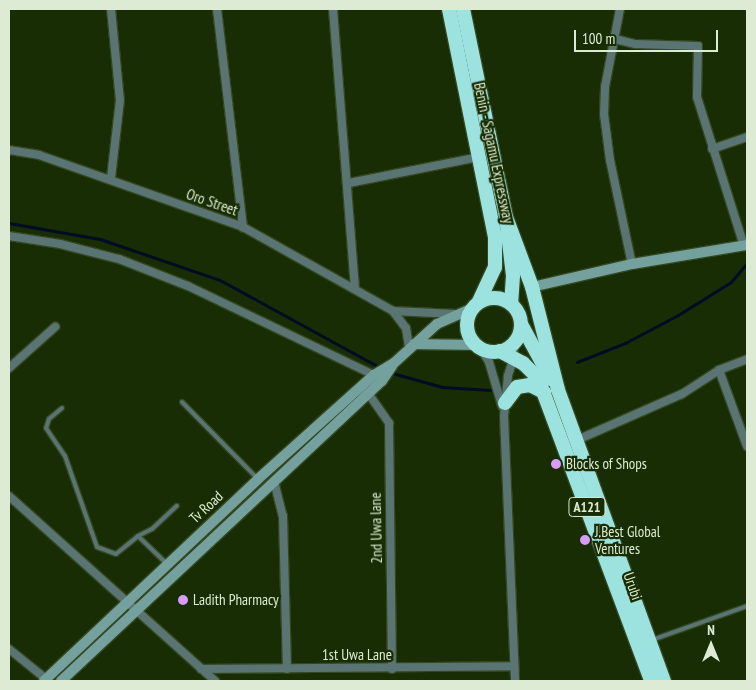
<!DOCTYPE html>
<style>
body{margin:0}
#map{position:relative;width:756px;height:690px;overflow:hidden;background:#182d03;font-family:"PT Sans Narrow",sans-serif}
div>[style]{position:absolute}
.stream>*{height:3px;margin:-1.5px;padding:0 1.5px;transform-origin:1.5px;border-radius:1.5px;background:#000c23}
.roads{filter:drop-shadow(1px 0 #344820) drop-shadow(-1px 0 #344820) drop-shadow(0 1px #344820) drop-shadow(0 -1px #344820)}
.lane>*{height:4px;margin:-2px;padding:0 2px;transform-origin:2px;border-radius:2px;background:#597473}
.street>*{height:8px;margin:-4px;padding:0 4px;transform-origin:4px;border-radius:4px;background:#597473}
.secondary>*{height:10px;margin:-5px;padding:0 5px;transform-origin:5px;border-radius:5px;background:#74a09e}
.highway>*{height:14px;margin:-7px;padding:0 7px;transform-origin:7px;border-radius:7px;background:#9ce2df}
.highway>.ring{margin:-7px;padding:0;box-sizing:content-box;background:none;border:14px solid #9ce2df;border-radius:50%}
.dots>*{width:14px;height:14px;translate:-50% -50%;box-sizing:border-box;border:2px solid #182d03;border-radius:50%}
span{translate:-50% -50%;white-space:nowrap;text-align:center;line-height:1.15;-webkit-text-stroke:4.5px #182d03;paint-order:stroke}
.shield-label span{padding:1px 4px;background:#182d03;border:1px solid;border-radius:4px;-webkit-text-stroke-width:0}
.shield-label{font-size:14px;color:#ddebd4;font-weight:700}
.street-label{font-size:15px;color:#ddebd4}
.poi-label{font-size:15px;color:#ddebd4}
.left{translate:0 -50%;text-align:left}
.frame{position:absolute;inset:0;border:10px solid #ddebd4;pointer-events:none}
.north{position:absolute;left:686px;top:620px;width:50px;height:50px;-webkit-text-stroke:4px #182d03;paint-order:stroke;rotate:0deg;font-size:14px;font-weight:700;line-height:20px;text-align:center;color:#ddebd4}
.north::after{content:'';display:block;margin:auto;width:18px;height:22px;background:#ddebd4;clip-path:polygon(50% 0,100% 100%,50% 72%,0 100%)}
.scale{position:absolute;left:574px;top:30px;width:144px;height:22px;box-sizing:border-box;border:2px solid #ddebd4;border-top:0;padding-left:6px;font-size:15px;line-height:18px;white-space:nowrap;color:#ddebd4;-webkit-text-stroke:4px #182d03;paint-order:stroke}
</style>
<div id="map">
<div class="stream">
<i style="left:9px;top:223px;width:92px;rotate:10deg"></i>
<i style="left:100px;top:239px;width:127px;rotate:18.9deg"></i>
<i style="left:220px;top:280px;width:177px;rotate:28.7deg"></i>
<i style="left:577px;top:362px;width:52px;rotate:-21.6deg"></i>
<i style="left:625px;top:343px;width:60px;rotate:-27.8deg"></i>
<i style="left:678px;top:315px;width:62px;rotate:-31.9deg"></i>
<i style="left:731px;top:282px;width:25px;rotate:-50deg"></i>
<i style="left:392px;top:373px;width:52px;rotate:15.6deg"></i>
<i style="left:442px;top:387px;width:48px;rotate:3.6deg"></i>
</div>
<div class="roads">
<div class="lane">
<i style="left:182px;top:402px;width:108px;rotate:45.4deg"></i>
<i style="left:62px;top:408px;width:17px;rotate:140deg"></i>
<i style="left:49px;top:419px;width:9px;rotate:108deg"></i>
<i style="left:46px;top:428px;width:34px;rotate:56deg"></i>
<i style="left:65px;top:456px;width:96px;rotate:70.6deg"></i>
<i style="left:97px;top:547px;width:20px;rotate:20deg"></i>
<i style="left:116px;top:554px;width:28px;rotate:-39deg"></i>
<i style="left:138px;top:536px;width:40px;rotate:44deg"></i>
<i style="left:138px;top:536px;width:16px;rotate:-27deg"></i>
<i style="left:152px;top:529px;width:34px;rotate:-43deg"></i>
<i style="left:652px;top:640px;width:101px;rotate:-19.7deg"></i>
</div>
<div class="street">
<i style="left:111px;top:9px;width:91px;rotate:84.4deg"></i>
<i style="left:120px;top:100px;width:79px;rotate:96.6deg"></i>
<i style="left:217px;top:9px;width:220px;rotate:83.2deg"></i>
<i style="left:333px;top:9px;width:280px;rotate:85.5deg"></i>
<i style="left:620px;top:9px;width:79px;rotate:100.9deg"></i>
<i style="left:605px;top:87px;width:27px;rotate:92deg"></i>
<i style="left:604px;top:114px;width:46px;rotate:82.6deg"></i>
<i style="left:610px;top:160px;width:106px;rotate:78.1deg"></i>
<i style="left:615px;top:39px;width:21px;rotate:14deg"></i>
<i style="left:635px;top:44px;width:63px;rotate:1.8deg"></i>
<i style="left:698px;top:46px;width:51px;rotate:91.1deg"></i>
<i style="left:697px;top:97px;width:156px;rotate:72.5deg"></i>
<i style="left:712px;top:149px;width:37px;rotate:-19deg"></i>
<i style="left:9px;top:150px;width:30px;rotate:9deg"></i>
<i style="left:39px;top:155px;width:216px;rotate:19.4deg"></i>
<i style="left:243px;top:227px;width:172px;rotate:29.2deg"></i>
<i style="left:393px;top:311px;width:21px;rotate:53deg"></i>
<i style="left:406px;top:328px;width:20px;rotate:81deg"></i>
<i style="left:349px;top:183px;width:133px;rotate:-11.3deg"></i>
<i style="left:9px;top:236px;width:52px;rotate:8.9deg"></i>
<i style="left:60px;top:244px;width:61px;rotate:14.3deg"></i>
<i style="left:119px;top:259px;width:74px;rotate:21.4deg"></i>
<i style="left:188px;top:286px;width:206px;rotate:25.6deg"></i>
<i style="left:393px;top:311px;width:63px;rotate:2.7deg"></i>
<i style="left:513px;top:345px;width:12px;rotate:85deg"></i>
<i style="left:514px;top:357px;width:20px;rotate:108deg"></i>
<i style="left:508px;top:376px;width:40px;rotate:95.7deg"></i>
<i style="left:504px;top:416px;width:265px;rotate:87.6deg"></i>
<i style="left:481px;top:349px;width:15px;rotate:58deg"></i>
<i style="left:489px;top:362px;width:46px;rotate:73.5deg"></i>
<i style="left:9px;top:368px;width:62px;rotate:-41.7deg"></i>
<i style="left:719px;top:370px;width:81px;rotate:69.8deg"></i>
<i style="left:368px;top:393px;width:37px;rotate:55deg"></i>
<i style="left:389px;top:423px;width:246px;rotate:89.3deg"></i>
<i style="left:577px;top:440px;width:115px;rotate:-23.7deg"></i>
<i style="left:682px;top:394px;width:44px;rotate:-33deg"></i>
<i style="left:719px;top:370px;width:30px;rotate:-21deg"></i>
<i style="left:274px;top:481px;width:36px;rotate:76deg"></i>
<i style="left:283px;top:516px;width:153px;rotate:88.5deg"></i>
<i style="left:9px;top:496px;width:277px;rotate:41.9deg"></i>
<i style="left:9px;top:649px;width:48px;rotate:39deg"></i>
<i style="left:201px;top:669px;width:313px;rotate:-0.5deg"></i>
</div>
<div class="secondary">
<i style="left:532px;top:287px;width:103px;rotate:-13deg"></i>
<i style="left:632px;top:264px;width:117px;rotate:-9.4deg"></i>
<i style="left:414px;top:344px;width:61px;rotate:0.9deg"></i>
<i style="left:44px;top:681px;width:294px;rotate:-43.3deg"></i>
<i style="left:258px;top:479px;width:156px;rotate:-41.9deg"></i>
<i style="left:374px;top:375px;width:23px;rotate:-31deg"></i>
<i style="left:394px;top:363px;width:58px;rotate:-42.2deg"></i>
<i style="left:437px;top:324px;width:39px;rotate:-24deg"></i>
<i style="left:61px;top:681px;width:439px;rotate:-43.1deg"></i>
<i style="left:382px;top:381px;width:18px;rotate:-56deg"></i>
</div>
<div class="highway">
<i style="left:449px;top:9px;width:234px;rotate:78.6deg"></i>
<i style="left:495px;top:238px;width:29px;rotate:90deg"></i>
<i style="left:495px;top:267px;width:38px;rotate:115deg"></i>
<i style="left:463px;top:9px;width:212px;rotate:78.3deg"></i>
<i style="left:506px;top:217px;width:59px;rotate:83.2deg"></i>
<i style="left:513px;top:276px;width:28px;rotate:94deg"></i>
<i style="left:506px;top:217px;width:75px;rotate:69.6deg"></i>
<i style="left:532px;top:287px;width:106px;rotate:75.8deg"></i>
<i style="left:558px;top:390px;width:310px;rotate:70deg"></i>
<i class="ring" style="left:467px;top:298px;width:40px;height:40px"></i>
<i style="left:521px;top:324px;width:63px;rotate:61.4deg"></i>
<i style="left:500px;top:351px;width:26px;rotate:28deg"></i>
<i style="left:523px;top:363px;width:21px;rotate:45deg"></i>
<i style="left:538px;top:378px;width:323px;rotate:69.5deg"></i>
<i style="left:505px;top:403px;width:20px;rotate:-53deg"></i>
<i style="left:517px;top:387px;width:13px;rotate:-9deg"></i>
<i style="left:530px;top:385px;width:16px;rotate:27deg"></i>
</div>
</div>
<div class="dots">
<i style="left:556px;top:464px;background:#d79bf9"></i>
<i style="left:585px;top:540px;background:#d79bf9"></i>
<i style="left:183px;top:600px;background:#d79bf9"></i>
</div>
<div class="shield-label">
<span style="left:587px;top:507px">A121</span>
</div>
<div class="street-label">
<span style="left:494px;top:153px;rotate:78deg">Benin - Sagamu Expressway</span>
<span style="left:212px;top:202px;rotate:19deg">Oro Street</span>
<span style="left:206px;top:507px;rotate:-43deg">Tv Road</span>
<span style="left:376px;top:528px;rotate:-91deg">2nd Uwa lane</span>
<span style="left:633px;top:586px;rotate:71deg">Urubi</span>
<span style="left:357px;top:655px">1st Uwa Lane</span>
</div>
<div class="poi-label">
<span class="left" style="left:566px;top:464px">Blocks of Shops</span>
<span class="left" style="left:595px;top:540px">J.Best Global<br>Ventures</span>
<span class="left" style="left:193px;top:600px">Ladith Pharmacy</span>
</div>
<div class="frame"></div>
<div class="north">N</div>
<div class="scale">100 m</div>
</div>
